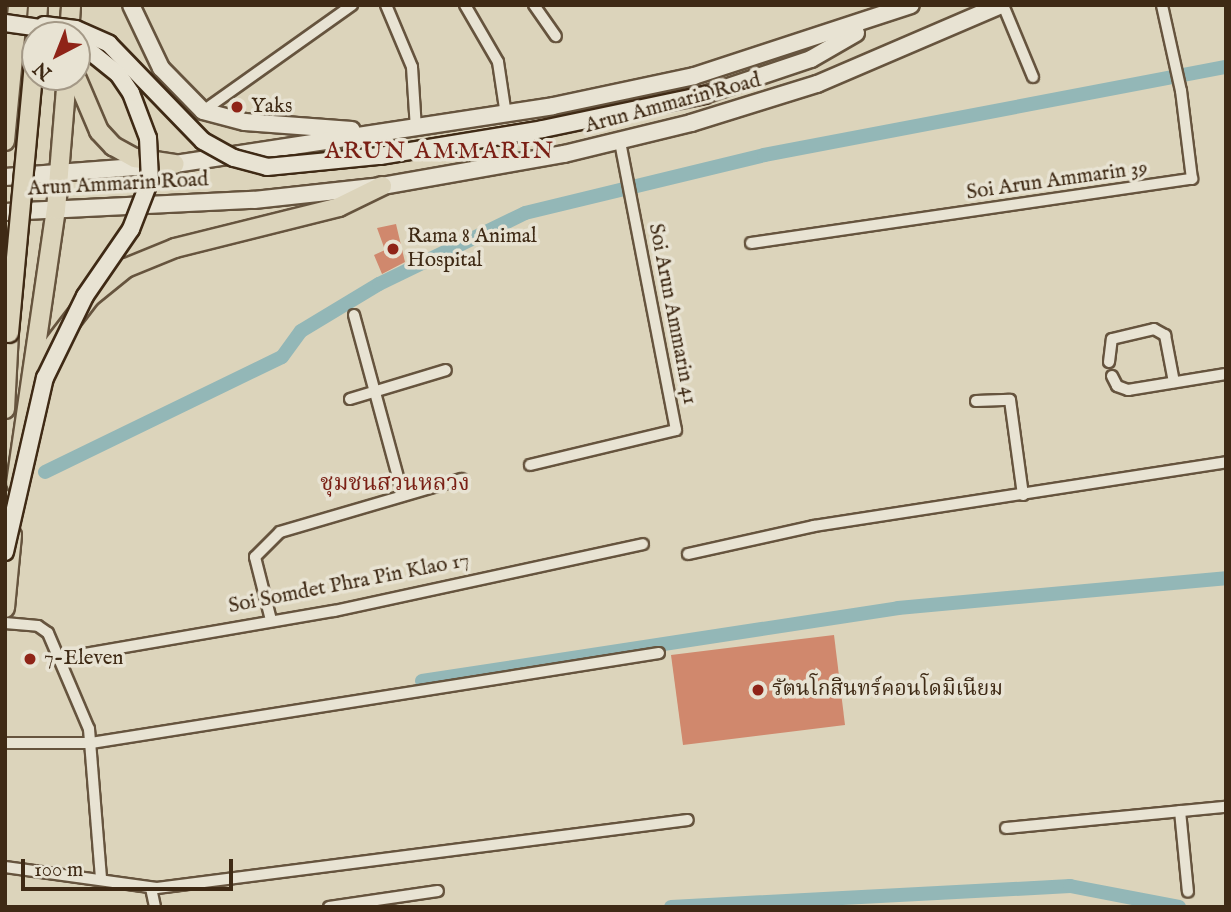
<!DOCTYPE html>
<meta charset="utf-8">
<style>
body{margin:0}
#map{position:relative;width:1231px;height:912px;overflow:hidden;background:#dcd4bb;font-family:"IM FELL English","Noto Serif Thai",serif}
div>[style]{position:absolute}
.canal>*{height:14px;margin:-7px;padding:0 7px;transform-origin:7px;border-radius:7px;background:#93b7b7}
.building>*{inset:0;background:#d0886d}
.roads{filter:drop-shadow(2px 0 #66543e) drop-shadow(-2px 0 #66543e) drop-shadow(0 2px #66543e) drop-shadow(0 -2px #66543e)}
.street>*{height:10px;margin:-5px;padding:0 5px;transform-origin:5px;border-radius:5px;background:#e8e3d3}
.secondary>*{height:16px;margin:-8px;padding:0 8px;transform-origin:8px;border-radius:8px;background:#e8e3d3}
.primary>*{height:18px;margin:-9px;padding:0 9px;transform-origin:9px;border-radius:9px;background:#dcd4bb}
.bridges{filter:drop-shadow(2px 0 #3f2a15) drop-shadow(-2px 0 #3f2a15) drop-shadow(0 2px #3f2a15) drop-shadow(0 -2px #3f2a15)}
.secondary-bridge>*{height:16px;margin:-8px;padding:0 8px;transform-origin:8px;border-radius:8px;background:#e8e3d3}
.primary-bridge>*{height:18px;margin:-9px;padding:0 9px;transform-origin:9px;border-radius:9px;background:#dcd4bb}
.dots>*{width:19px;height:19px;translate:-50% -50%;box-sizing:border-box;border:4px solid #e8e3d3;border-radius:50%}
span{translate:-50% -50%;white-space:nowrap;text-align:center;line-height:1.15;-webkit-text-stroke:7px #e8e3d3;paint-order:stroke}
.street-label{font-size:21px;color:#3f2a15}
.poi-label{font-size:21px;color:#3f2a15}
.left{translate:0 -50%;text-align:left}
.neighbourhood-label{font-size:23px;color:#7a1f14}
.quarter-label{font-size:24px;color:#7a1f14;letter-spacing:2px}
.frame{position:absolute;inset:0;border:7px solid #3f2a15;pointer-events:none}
.north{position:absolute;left:21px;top:21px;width:70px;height:70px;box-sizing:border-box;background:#e8e3d3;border:2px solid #a49987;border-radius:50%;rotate:222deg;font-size:19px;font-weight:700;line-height:28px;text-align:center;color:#3f2a15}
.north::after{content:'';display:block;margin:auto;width:24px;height:32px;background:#8f2418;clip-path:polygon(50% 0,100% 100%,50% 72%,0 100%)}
.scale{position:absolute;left:21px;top:859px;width:212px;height:32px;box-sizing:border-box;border:4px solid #3f2a15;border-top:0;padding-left:9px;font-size:21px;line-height:24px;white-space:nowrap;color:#3f2a15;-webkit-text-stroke:5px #e8e3d3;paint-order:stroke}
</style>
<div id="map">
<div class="canal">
<i style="left:45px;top:472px;width:263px;rotate:-25.9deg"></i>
<i style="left:282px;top:357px;width:32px;rotate:-54deg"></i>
<i style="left:301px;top:331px;width:91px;rotate:-31.1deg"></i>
<i style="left:379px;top:284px;width:162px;rotate:-25.9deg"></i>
<i style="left:525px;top:213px;width:246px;rotate:-13.6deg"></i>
<i style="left:764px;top:155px;width:470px;rotate:-10.8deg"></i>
<i style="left:422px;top:681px;width:482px;rotate:-8.7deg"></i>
<i style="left:898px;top:608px;width:329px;rotate:-5.2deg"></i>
<i style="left:671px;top:907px;width:400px;rotate:-3deg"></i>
<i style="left:1070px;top:886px;width:111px;rotate:10.9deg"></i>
</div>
<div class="building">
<i style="clip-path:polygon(396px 224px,405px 262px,382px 274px,374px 255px,385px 250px,377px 228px)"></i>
<i style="clip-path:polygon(834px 635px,845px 725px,683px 745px,671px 655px)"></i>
</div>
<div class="roads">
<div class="street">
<i style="left:386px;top:5px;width:67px;rotate:67.2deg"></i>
<i style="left:412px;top:67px;width:62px;rotate:86.3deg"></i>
<i style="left:465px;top:5px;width:66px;rotate:59.9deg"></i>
<i style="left:498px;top:62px;width:54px;rotate:81.4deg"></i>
<i style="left:534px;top:5px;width:38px;rotate:55deg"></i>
<i style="left:1003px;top:5px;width:78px;rotate:67.4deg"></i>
<i style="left:203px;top:111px;width:183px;rotate:-35.4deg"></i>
<i style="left:751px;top:243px;width:446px;rotate:-8.3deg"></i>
<i style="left:1192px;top:179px;width:89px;rotate:-97.1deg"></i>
<i style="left:1181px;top:91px;width:88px;rotate:-102.5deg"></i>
<i style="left:354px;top:315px;width:187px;rotate:74.8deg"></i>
<i style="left:1109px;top:362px;width:23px;rotate:-83deg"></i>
<i style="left:1112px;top:339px;width:43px;rotate:-13.4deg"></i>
<i style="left:1154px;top:329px;width:13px;rotate:29deg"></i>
<i style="left:1165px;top:335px;width:48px;rotate:79.2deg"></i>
<i style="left:1112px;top:376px;width:11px;rotate:63deg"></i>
<i style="left:1117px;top:386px;width:12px;rotate:20deg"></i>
<i style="left:1128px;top:390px;width:99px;rotate:-9.3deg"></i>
<i style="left:350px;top:399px;width:100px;rotate:-16.8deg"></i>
<i style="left:976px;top:401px;width:34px;rotate:-2deg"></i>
<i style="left:1010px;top:400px;width:96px;rotate:82.2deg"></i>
<i style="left:530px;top:465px;width:150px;rotate:-13.5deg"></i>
<i style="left:676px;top:430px;width:294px;rotate:-101deg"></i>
<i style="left:688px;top:554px;width:129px;rotate:-12.5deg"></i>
<i style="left:814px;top:526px;width:417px;rotate:-8.8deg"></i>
<i style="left:271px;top:620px;width:65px;rotate:-104.3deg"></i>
<i style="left:255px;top:557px;width:35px;rotate:-45deg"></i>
<i style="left:280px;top:532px;width:189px;rotate:-16.3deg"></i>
<i style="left:5px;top:623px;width:33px;rotate:5deg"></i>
<i style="left:38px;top:626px;width:12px;rotate:35deg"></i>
<i style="left:48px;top:633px;width:104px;rotate:66.9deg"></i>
<i style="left:89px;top:729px;width:148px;rotate:85.4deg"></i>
<i style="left:61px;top:658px;width:277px;rotate:-9.8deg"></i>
<i style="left:334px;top:611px;width:316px;rotate:-12.2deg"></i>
<i style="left:5px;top:743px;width:86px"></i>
<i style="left:91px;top:743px;width:575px;rotate:-9deg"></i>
<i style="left:1180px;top:811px;width:81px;rotate:84.4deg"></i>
<i style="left:1006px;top:828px;width:221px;rotate:-5.5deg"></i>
<i style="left:5px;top:867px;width:153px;rotate:7.9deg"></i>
<i style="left:157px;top:888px;width:535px;rotate:-7.3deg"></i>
<i style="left:151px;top:888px;width:19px;rotate:78deg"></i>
<i style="left:329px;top:907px;width:110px;rotate:-8.4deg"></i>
</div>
<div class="secondary">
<i style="left:131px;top:5px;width:70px;rotate:64.5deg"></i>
<i style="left:161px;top:68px;width:60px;rotate:45.7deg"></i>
<i style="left:203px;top:111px;width:43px;rotate:14.7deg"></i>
<i style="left:245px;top:122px;width:107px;rotate:4.3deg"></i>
<i style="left:704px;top:95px;width:113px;rotate:-18.6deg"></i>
<i style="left:811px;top:59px;width:52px;rotate:-30deg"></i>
<i style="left:5px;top:177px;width:170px;rotate:-4.4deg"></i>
<i style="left:175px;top:164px;width:382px;rotate:-8.7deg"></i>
<i style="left:553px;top:106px;width:144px;rotate:-12deg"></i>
<i style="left:694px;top:76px;width:228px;rotate:-18.1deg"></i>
<i style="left:5px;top:212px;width:249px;rotate:-2.8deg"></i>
<i style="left:254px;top:200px;width:129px;rotate:-6.2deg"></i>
<i style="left:382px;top:186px;width:185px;rotate:-10deg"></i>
<i style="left:564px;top:154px;width:131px;rotate:-13.7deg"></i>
<i style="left:691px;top:123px;width:132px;rotate:-17.2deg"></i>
<i style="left:817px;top:84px;width:200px;rotate:-23.2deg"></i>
</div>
<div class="primary">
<i style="left:36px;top:35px;width:30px;rotate:-86deg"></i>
<i style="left:69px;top:35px;width:30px;rotate:-86deg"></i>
<i style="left:76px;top:77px;width:59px;rotate:66.9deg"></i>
<i style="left:99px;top:131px;width:21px;rotate:47deg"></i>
<i style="left:113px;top:146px;width:25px;rotate:29deg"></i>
<i style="left:135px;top:158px;width:40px;rotate:8.5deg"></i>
<i style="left:5px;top:141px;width:137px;rotate:-84.5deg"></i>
<i style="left:34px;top:370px;width:92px;rotate:-52.5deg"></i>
<i style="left:90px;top:297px;width:46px;rotate:-38.9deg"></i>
<i style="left:126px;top:268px;width:53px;rotate:-22.2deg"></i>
<i style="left:175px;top:248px;width:169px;rotate:-14deg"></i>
<i style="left:339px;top:207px;width:48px;rotate:-26deg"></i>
<i style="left:5px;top:409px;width:76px;rotate:-87deg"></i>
<i style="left:16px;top:483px;width:276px;rotate:-81.7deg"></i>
<i style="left:56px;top:210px;width:133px;rotate:-85.3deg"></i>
<i style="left:5px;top:608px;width:73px;rotate:-84.5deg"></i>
</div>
</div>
<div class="bridges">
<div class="secondary-bridge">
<i style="left:5px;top:23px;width:49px;rotate:8.1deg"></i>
<i style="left:44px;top:25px;width:32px;rotate:7deg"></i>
<i style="left:76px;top:29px;width:36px;rotate:24deg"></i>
<i style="left:109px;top:44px;width:135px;rotate:45.9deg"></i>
<i style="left:203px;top:141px;width:35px;rotate:29deg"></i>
<i style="left:234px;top:158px;width:34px;rotate:15deg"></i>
<i style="left:267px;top:167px;width:114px;rotate:-5.6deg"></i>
<i style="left:380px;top:156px;width:165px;rotate:-9.4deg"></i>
<i style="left:543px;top:129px;width:165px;rotate:-11.9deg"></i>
<i style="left:5px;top:552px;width:179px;rotate:-77.1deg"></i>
<i style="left:45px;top:378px;width:91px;rotate:-64deg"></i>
<i style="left:85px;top:296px;width:81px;rotate:-55.5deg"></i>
<i style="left:131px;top:229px;width:53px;rotate:-68.8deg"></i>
<i style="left:150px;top:180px;width:42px;rotate:-92.7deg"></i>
<i style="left:148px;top:138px;width:48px;rotate:-110.7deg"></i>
<i style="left:131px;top:93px;width:23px;rotate:-124deg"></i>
<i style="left:118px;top:74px;width:53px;rotate:-141.2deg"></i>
</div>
<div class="primary-bridge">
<i style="left:9px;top:333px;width:280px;rotate:-84.7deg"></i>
</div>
</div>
<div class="dots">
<i style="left:237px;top:107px;background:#8f2418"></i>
<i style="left:393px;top:249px;background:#8f2418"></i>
<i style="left:30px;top:659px;background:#8f2418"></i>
<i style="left:758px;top:690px;background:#8f2418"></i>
</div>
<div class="street-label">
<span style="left:673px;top:104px;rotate:-15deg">Arun Ammarin Road</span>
<span style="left:1057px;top:181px;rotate:-8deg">Soi Arun Ammarin 39</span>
<span style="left:118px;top:185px;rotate:-3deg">Arun Ammarin Road</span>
<span style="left:672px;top:314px;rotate:79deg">Soi Arun Ammarin 41</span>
<span style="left:349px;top:584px;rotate:-11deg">Soi Somdet Phra Pin Klao 17</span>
</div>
<div class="poi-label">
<span class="left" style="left:251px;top:107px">Yaks</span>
<span class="left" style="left:407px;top:249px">Rama 8 Animal<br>Hospital</span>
<span class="left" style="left:44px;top:659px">7-Eleven</span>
<span class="left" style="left:772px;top:690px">รัตนโกสินทร์คอนโดมิเนียม</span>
</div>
<div class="neighbourhood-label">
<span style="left:395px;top:484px">ชุมชนสวนหลวง</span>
</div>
<div class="quarter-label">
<span style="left:440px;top:152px">ARUN AMMARIN</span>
</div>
<div class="frame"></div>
<div class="north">N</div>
<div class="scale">100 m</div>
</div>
